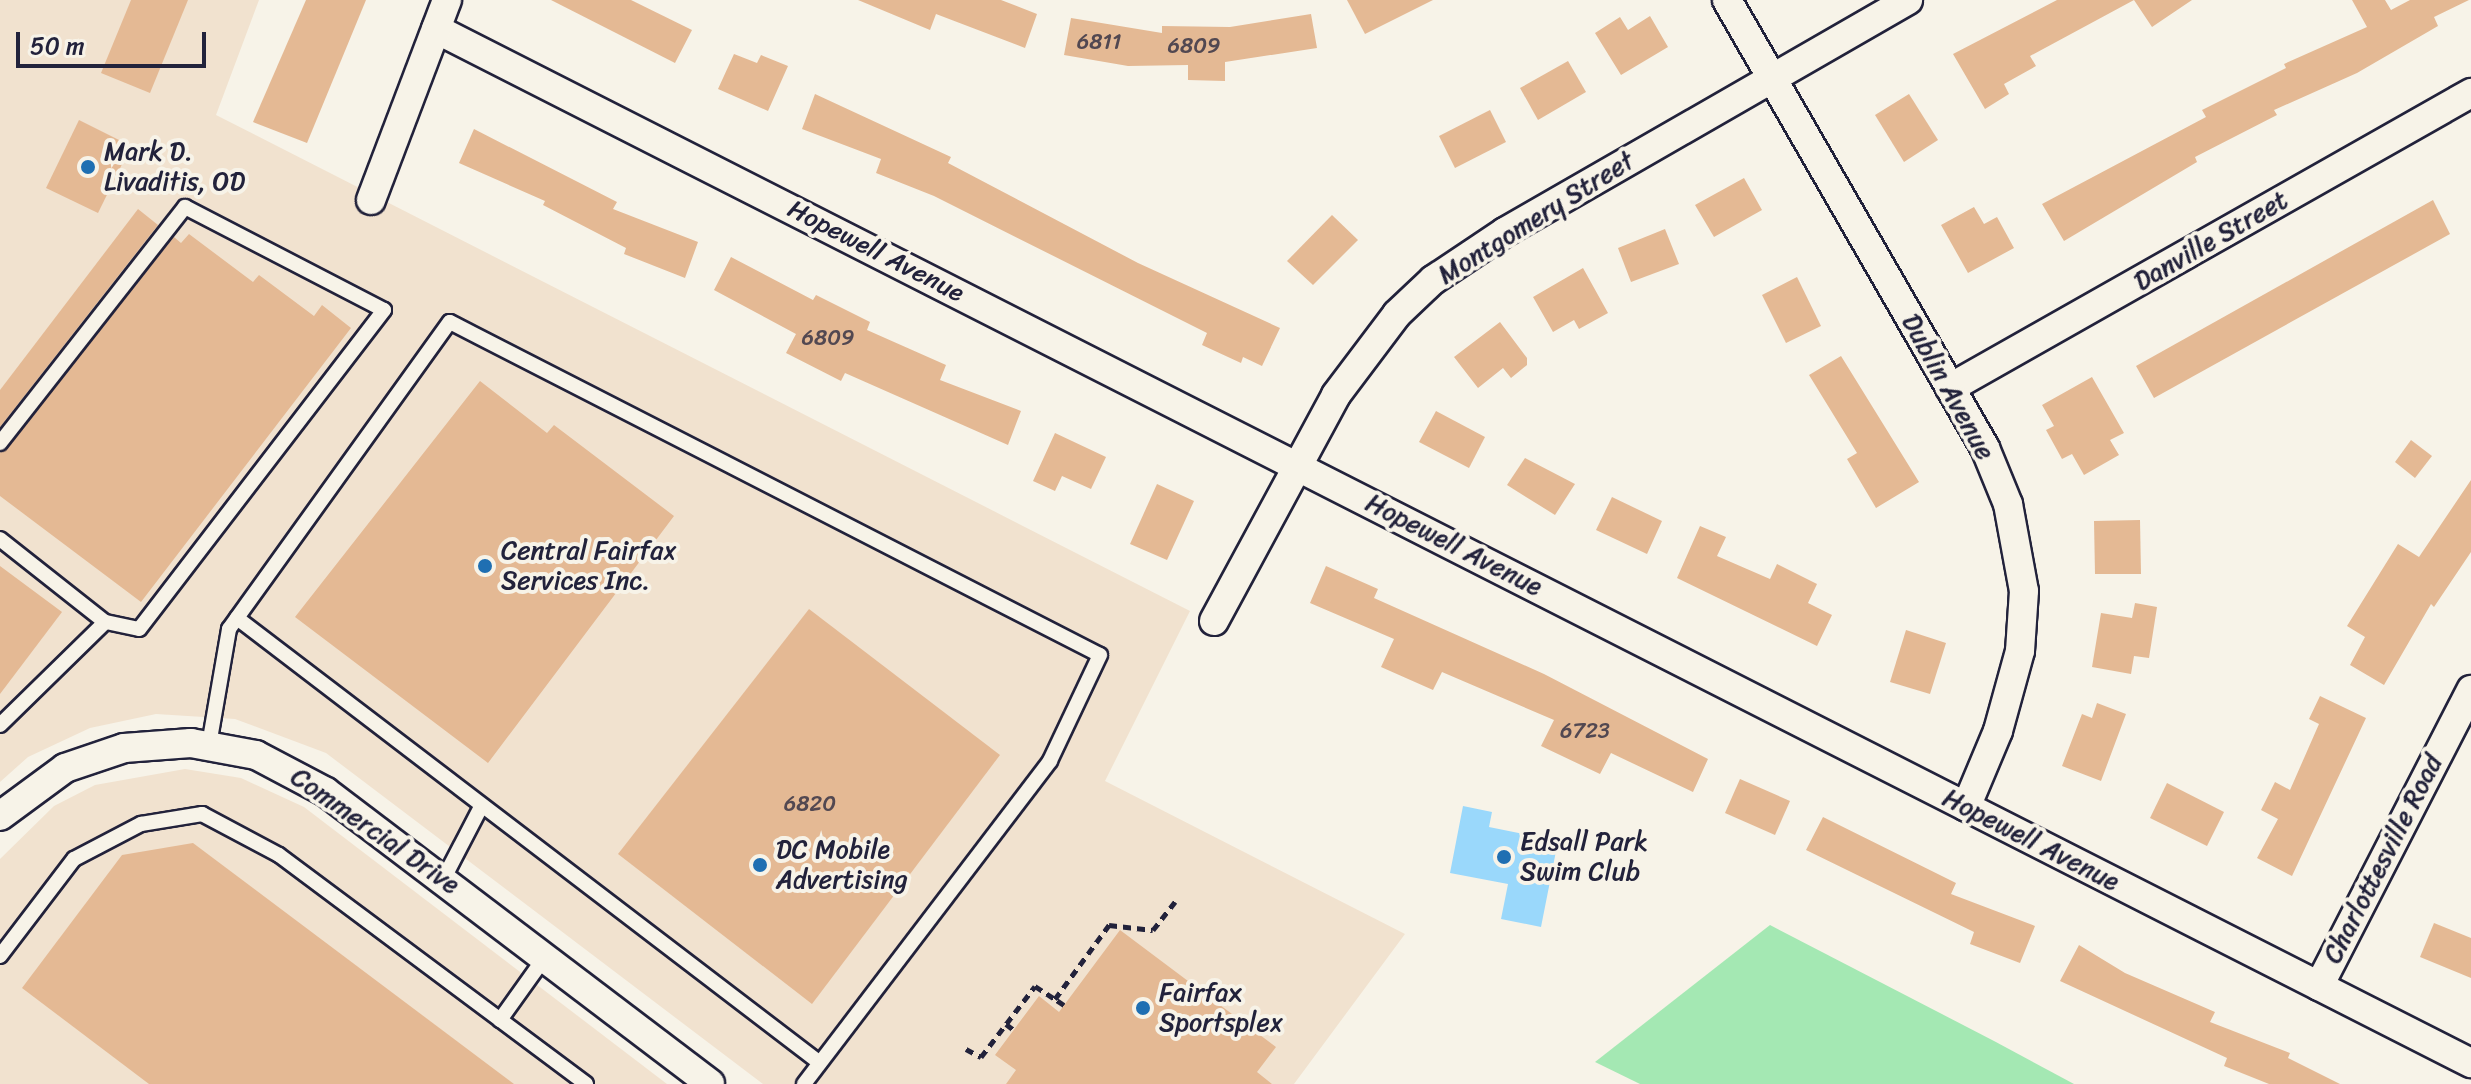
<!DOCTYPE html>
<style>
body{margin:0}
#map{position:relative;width:2471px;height:1084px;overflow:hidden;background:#f7f3e8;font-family:Sriracha,sans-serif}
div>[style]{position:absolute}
.built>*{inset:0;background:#f1e2cf}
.green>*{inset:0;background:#a4e8b3}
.water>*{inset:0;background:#9ad8fb}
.building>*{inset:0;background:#e4b994}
.path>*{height:5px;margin-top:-2.5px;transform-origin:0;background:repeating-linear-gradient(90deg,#22223b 0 8px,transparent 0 14px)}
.roads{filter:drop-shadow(2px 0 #22223b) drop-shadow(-2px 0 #22223b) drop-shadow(0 2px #22223b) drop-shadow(0 -2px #22223b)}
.lane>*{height:14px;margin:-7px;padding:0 7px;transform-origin:7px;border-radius:7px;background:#f7f3e8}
.street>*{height:28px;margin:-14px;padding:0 14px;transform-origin:14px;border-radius:14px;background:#f7f3e8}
.dots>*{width:22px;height:22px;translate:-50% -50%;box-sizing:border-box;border:4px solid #f7f3e8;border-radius:50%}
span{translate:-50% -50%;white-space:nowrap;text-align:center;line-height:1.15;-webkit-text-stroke:8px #f7f3e8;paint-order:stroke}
.number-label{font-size:22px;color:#524851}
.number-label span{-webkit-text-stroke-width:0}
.poi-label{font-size:26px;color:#22223b}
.left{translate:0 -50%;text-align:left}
.street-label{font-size:26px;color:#22223b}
.scale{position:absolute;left:16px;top:32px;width:190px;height:36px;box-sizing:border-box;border:4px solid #22223b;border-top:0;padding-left:10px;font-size:24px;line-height:28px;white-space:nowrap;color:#22223b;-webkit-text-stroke:6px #f7f3e8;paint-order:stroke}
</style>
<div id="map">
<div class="built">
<i style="clip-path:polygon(0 0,259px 0,216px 115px,1190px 611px,1105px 781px,1405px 934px,1294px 1084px,763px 1084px,326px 753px,235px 719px,156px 714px,90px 728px,28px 757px,0 782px)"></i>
<i style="clip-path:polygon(185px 769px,241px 778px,304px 807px,667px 1084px,0 1084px,0 859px,54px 806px,95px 785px)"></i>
</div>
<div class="green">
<i style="clip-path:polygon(1770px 925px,1994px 1041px,2074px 1084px,1640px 1084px,1595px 1062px)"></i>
</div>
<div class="water">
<i style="clip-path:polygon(1463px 806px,1492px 812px,1489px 827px,1558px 841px,1541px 927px,1501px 919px,1508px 884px,1450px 873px)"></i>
</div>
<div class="building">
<i style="clip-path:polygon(131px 0,188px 0,150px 93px,101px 73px)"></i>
<i style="clip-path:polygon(306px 0,366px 0,307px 143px,253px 122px)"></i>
<i style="clip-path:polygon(551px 0,631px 0,692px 30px,675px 63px)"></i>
<i style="clip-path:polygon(858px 0,1001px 0,1037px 14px,1025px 48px,936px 14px,930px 30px)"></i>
<i style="clip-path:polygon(1347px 0,1433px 0,1365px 34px)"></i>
<i style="clip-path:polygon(2057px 0,2192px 0,2152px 27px,2134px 0,2030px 56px,2036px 66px,2004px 84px,2009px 94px,1985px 109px,1953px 54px)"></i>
<i style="clip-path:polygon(2352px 0,2385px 0,2391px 10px,2410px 0,2469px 0,2434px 17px,2438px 26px,2357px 73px,2274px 110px,2277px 115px,2195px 157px,2197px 162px,2064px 241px,2042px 204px,2206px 117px,2202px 110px,2286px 68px,2284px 64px,2367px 27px)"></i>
<i style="clip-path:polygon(1311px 14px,1317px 48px,1225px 62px,1225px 81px,1188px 80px,1188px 65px,1128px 66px,1064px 55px,1071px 18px,1162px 33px,1162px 26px,1230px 27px)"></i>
<i style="clip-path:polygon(1650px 16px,1668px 47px,1621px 75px,1595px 33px,1620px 17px,1628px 30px)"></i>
<i style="clip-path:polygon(734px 54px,757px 63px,761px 55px,788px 66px,768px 111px,718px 89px)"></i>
<i style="clip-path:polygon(1568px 61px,1586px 92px,1538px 120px,1520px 88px)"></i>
<i style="clip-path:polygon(815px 94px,951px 157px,948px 163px,1138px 263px,1280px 328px,1262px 366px,1243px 357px,1241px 363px,1202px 345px,1207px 333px,934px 196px,876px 173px,881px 159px,802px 129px)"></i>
<i style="clip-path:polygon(1909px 94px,1938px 140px,1904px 162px,1875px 115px)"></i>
<i style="clip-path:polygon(1490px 110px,1506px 142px,1455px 168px,1439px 136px)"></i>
<i style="clip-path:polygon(79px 120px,131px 146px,98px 213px,46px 188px)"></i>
<i style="clip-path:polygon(474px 129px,617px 202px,613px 209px,698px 242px,685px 278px,624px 254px,626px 248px,543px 205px,545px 201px,459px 163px)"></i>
<i style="clip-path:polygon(1744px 178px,1762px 210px,1714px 237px,1695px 205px)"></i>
<i style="clip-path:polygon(2433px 200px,2450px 234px,2154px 398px,2136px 366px)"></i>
<i style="clip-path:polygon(1974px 207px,1984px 224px,1997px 217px,2014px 248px,1968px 273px,1941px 225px)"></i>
<i style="clip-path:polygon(138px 209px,158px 225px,0 427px,0 390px)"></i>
<i style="clip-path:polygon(1332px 215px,1358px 240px,1313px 285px,1287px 261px)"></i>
<i style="clip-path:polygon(1665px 229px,1679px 264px,1631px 282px,1618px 248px)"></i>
<i style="clip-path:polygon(189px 234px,253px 282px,259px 275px,314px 316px,322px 305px,351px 328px,141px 602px,0 496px,0 453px,174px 237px,181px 243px)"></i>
<i style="clip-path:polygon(731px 257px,813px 300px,816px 295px,870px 322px,867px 330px,946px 365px,940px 380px,1021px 411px,1008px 445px,845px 373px,841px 381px,786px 353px,796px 334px,714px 290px)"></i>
<i style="clip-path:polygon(1583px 268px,1608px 313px,1579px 329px,1574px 320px,1553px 332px,1533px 297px)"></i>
<i style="clip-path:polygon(1797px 277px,1821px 326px,1786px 343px,1762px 295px)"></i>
<i style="clip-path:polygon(1500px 322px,1527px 358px,1527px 365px,1511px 378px,1503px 368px,1478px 388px,1454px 357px)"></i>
<i style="clip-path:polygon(1841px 356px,1919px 482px,1876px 508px,1847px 459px,1857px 453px,1809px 375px)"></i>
<i style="clip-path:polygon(2092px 377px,2124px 433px,2110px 440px,2119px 455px,2084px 475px,2072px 454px,2062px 459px,2046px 430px,2054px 426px,2042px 405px)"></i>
<i style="clip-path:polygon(480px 381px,547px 433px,554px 425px,674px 516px,488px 763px,295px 617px)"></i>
<i style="clip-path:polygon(1436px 411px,1485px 437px,1469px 468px,1419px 442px)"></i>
<i style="clip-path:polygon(1055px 433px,1106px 457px,1091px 489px,1062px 476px,1055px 491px,1033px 481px)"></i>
<i style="clip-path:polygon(2411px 440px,2432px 456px,2415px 478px,2395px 462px)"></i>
<i style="clip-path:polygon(1525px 458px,1575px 484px,1555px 515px,1507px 485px)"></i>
<i style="clip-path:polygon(2471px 480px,2471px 552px,2434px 607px,2431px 604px,2384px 685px,2350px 665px,2365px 637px,2347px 626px,2398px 544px,2419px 557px)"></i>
<i style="clip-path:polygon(1157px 484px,1194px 501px,1167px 560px,1130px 544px)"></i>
<i style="clip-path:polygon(1612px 497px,1662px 521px,1647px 554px,1596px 530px)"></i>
<i style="clip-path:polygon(2140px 520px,2141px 574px,2095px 574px,2094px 521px)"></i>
<i style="clip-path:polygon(1700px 526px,1726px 537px,1717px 556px,1770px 579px,1777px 564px,1817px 584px,1808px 603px,1832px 615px,1817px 646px,1677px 578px)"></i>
<i style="clip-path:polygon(0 566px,62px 612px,0 694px)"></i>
<i style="clip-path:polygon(1326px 566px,1378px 589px,1374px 598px,1544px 674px,1708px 759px,1693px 792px,1611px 753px,1600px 774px,1541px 746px,1554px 720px,1442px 672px,1433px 690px,1381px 667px,1394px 639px,1310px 603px)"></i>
<i style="clip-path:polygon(2135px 603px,2157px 607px,2149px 658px,2134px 656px,2131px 674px,2092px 667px,2101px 613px,2132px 618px)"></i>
<i style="clip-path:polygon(809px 609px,1000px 755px,812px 1004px,618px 854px)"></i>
<i style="clip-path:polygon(1906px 630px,1946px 643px,1930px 694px,1890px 682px)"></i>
<i style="clip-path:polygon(2320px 696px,2366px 718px,2292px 876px,2257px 858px,2278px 819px,2261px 810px,2275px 782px,2290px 790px,2319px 724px,2309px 719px)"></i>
<i style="clip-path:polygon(2097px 703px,2126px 714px,2101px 781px,2062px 766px,2082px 714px,2092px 718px)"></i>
<i style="clip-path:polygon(1740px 779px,1790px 801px,1775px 835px,1725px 813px)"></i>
<i style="clip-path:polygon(2167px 783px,2224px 812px,2207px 846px,2150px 818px)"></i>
<i style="clip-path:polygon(1823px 817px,1956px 883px,1951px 894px,2035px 926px,2020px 963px,1970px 944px,1974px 932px,1806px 850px)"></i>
<i style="clip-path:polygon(193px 843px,514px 1084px,149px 1084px,22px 988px,122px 855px)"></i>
<i style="clip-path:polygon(2434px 923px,2471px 938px,2471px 978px,2420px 957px)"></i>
<i style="clip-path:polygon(1120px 930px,1276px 1047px,1257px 1072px,1272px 1084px,1006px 1084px,1016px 1070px,995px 1055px,1039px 996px,1059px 1012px)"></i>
<i style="clip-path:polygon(2079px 945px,2125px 973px,2215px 1012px,2210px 1022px,2290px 1053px,2288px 1058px,2340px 1084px,2269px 1084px,2224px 1066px,2227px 1058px,2060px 981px)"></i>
</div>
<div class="path">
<i style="left:1064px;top:1005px;width:11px;rotate:-146deg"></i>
<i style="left:1055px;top:999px;width:92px;rotate:-53.9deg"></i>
<i style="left:1109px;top:925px;width:44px;rotate:6.5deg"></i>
<i style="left:1153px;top:930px;width:36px;rotate:-52deg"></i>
<i style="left:1006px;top:1024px;width:10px;rotate:37deg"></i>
<i style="left:966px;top:1049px;width:17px;rotate:28deg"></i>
<i style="left:981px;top:1057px;width:89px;rotate:-52.7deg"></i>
<i style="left:1035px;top:986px;width:24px;rotate:33deg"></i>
</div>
<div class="roads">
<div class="lane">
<i style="left:0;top:443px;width:300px;rotate:-51.9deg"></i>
<i style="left:185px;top:207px;width:224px;rotate:27.4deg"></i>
<i style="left:384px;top:310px;width:402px;rotate:127.5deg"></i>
<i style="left:139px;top:629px;width:35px;rotate:-168deg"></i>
<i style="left:105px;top:622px;width:134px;rotate:-141.7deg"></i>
<i style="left:237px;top:618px;width:733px;rotate:37.35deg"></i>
<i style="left:0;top:725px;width:147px;rotate:-44.4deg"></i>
<i style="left:209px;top:745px;width:118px;rotate:-80.2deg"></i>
<i style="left:229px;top:629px;width:378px;rotate:-54.3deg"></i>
<i style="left:450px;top:322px;width:730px;rotate:27.13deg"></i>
<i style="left:1100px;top:655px;width:117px;rotate:115.3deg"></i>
<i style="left:1050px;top:761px;width:406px;rotate:127.3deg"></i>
<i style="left:444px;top:878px;width:80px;rotate:-62.5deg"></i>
<i style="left:0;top:956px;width:122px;rotate:-52.7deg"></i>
<i style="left:74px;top:859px;width:76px;rotate:-27.6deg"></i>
<i style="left:141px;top:824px;width:62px;rotate:-9.3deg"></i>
<i style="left:202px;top:814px;width:87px;rotate:28deg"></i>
<i style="left:279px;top:855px;width:383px;rotate:36.7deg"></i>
<i style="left:500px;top:1020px;width:77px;rotate:-54.5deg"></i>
</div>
<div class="street">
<i style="left:1727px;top:0;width:517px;rotate:60.06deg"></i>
<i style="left:1985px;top:448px;width:61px;rotate:67.7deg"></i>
<i style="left:2008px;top:504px;width:88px;rotate:79.6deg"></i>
<i style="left:2024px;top:591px;width:60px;rotate:93.8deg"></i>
<i style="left:2020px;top:651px;width:83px;rotate:105.4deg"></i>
<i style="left:1998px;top:731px;width:82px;rotate:112.8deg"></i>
<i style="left:436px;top:29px;width:2283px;rotate:26.94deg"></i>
<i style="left:371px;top:200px;width:214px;rotate:-69.2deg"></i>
<i style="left:1950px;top:388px;width:599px;rotate:-29.52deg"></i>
<i style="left:1214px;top:621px;width:257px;rotate:-61.6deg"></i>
<i style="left:1336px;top:395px;width:101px;rotate:-53deg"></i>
<i style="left:1397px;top:314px;width:50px;rotate:-43.4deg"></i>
<i style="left:1433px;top:280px;width:87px;rotate:-33.7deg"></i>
<i style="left:1505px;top:232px;width:465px;rotate:-29.9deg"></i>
<i style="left:0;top:816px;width:81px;rotate:-36.4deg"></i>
<i style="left:65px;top:768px;width:62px;rotate:-18.7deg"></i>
<i style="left:124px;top:748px;width:67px;rotate:-4.3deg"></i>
<i style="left:191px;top:743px;width:66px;rotate:10.5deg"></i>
<i style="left:256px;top:755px;width:79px;rotate:27.9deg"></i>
<i style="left:326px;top:792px;width:482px;rotate:37.2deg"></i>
<i style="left:2319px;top:986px;width:333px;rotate:-62.8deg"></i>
</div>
</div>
<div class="dots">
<i style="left:88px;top:167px;background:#1f6fb2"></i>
<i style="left:485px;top:566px;background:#1f6fb2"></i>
<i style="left:1504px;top:857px;background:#1f6fb2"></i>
<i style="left:760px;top:865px;background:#1f6fb2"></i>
<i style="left:1143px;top:1008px;background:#1f6fb2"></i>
</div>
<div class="number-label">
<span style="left:1099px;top:42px">6811</span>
<span style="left:1194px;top:46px">6809</span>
<span style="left:828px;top:338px">6809</span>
<span style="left:1585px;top:731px">6723</span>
<span style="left:810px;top:804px">6820</span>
</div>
<div class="poi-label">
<span class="left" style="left:104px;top:167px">Mark D.<br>Livaditis, OD</span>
<span class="left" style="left:501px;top:566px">Central Fairfax<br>Services Inc.</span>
<span class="left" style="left:1520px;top:857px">Edsall Park<br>Swim Club</span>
<span class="left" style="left:776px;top:865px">DC Mobile<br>Advertising</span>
<span class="left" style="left:1159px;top:1008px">Fairfax<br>Sportsplex</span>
</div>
<div class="street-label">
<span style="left:1536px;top:218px;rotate:-32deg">Montgomery Street</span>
<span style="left:2211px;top:241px;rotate:-30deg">Danville Street</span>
<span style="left:876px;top:251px;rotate:27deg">Hopewell Avenue</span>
<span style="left:1948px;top:387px;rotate:61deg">Dublin Avenue</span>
<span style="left:1454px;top:545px;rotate:27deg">Hopewell Avenue</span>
<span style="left:375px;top:831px;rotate:35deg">Commercial Drive</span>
<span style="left:2031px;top:840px;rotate:27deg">Hopewell Avenue</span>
<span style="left:2383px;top:859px;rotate:-63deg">Charlottesville Road</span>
</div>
<div class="scale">50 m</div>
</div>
